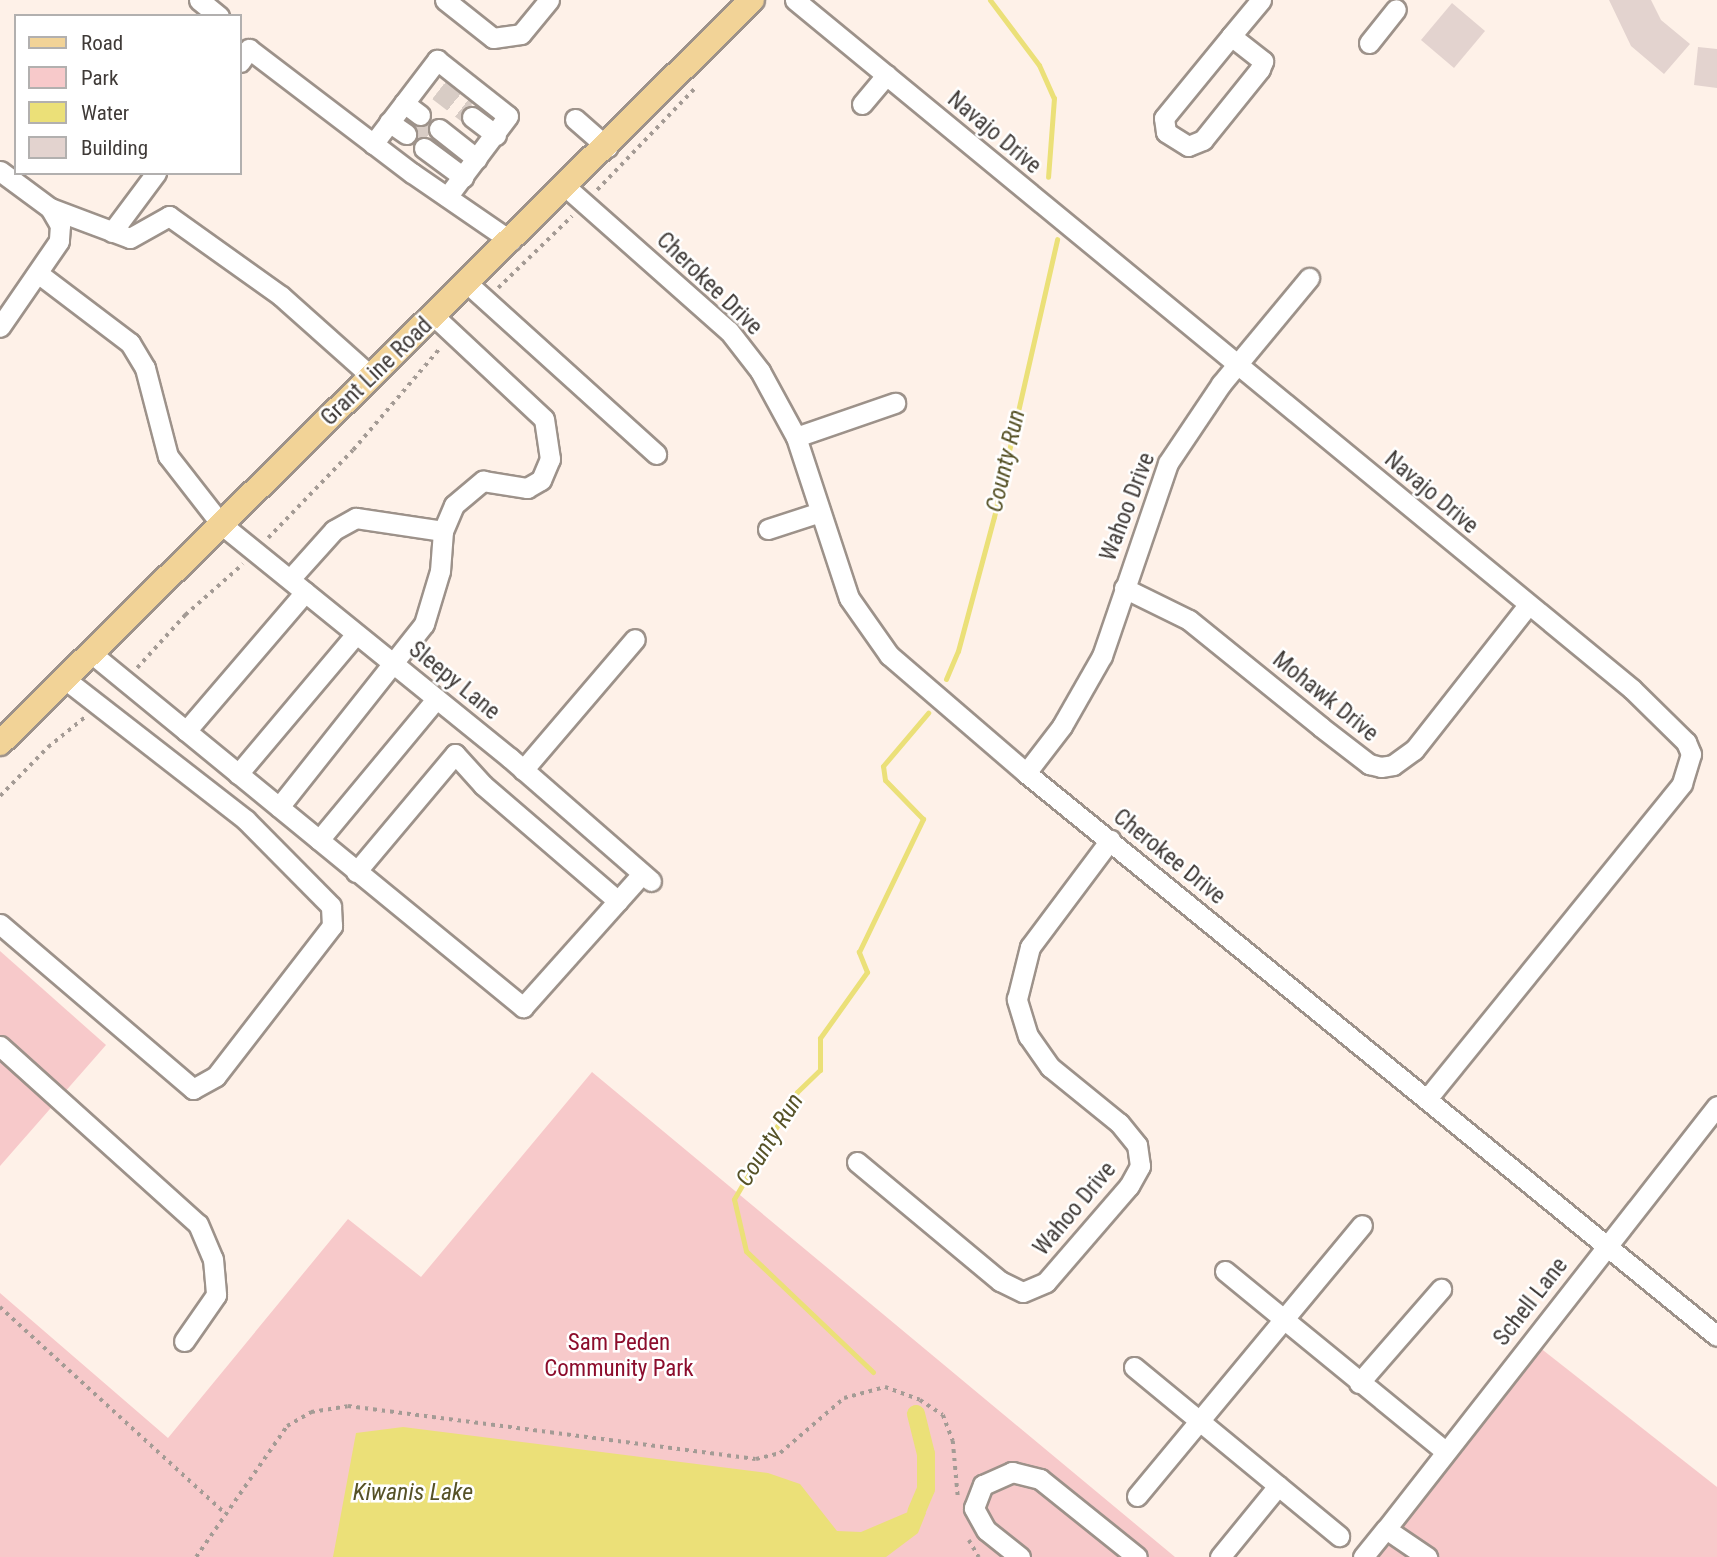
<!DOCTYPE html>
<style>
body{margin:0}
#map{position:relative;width:1717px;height:1557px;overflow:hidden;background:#fef1e8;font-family:"Roboto Condensed",sans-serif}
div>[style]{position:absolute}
.green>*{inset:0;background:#f7c9ca}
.water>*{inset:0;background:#ebe078}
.stream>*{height:5px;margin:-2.5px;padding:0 2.5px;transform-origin:2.5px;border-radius:2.5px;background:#ebe078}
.canal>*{height:18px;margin:-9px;padding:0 9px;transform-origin:9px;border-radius:9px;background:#ebe078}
.building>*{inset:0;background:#e3d3cf}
.minor-tunnel>*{height:19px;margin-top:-9.5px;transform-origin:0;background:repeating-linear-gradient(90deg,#d8ccc5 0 19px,transparent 0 29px)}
.path>*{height:3.5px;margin-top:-1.75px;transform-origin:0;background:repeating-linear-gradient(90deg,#a49b95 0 3.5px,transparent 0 8.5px)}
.roads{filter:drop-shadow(2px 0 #9d928a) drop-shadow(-2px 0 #9d928a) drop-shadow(0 2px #9d928a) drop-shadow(0 -2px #9d928a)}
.minor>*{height:19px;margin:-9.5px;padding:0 9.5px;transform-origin:9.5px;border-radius:9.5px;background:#fff}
.major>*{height:24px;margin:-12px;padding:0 12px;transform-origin:12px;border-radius:12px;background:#f2d397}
span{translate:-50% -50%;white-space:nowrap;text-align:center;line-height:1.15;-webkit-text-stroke:5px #fff;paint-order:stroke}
.street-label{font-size:23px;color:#3f3a37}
.park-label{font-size:23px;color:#8c0d2c}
.water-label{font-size:24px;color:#565227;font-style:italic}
.legend{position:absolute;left:14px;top:14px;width:228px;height:161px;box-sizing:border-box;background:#fff;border:2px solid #b2b0af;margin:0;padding:9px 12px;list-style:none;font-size:21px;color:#3f3a37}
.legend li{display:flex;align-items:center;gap:14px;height:35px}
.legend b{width:35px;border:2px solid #b2b0af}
</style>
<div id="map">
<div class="green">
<i style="clip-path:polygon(0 951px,106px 1045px,0 1166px)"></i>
<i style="clip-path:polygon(592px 1072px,1175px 1557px,0 1557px,0 1293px,168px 1438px,348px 1219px,421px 1277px)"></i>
<i style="clip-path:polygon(1539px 1347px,1717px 1487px,1717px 1557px,1374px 1557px)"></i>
</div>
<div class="water">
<i style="clip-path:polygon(403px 1427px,768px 1473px,800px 1484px,837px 1531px,861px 1532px,908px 1512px,926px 1513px,918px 1533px,886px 1557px,333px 1557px,356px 1433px)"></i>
</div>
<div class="stream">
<i style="left:990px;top:0;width:81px;rotate:53deg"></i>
<i style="left:1039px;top:65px;width:36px;rotate:66deg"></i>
<i style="left:1054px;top:98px;width:79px;rotate:94.3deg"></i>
<i style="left:946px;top:679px;width:30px;rotate:-67deg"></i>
<i style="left:958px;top:651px;width:139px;rotate:-75deg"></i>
<i style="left:994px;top:517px;width:285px;rotate:-77.2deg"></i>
<i style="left:873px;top:1372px;width:175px;rotate:-136.4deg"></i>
<i style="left:746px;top:1251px;width:53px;rotate:-103deg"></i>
<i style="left:734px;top:1199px;width:124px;rotate:-59.5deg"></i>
<i style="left:797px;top:1092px;width:32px;rotate:-44deg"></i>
<i style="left:820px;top:1070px;width:32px;rotate:-90deg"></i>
<i style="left:820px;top:1038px;width:81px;rotate:-54.5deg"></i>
<i style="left:867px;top:972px;width:22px;rotate:-112deg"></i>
<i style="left:859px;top:952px;width:148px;rotate:-64.3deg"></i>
<i style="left:923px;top:819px;width:54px;rotate:-134.3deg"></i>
<i style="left:885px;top:780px;width:14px;rotate:-98deg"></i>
<i style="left:883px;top:766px;width:70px;rotate:-49.7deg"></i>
</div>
<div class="canal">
<i style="left:916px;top:1414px;width:41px;rotate:76deg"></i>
<i style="left:926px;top:1454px;width:35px;rotate:90deg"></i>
<i style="left:926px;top:1489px;width:25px;rotate:113deg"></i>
</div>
<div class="building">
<i style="clip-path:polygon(1609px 0,1651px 0,1661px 20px,1690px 44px,1664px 74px,1631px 46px)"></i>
<i style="clip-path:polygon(1452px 3px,1485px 31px,1454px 68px,1421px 40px)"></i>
<i style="clip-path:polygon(1698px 47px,1717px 49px,1717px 88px,1694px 85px)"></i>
</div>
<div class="minor-tunnel">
<i style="left:447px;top:80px;width:34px;rotate:38deg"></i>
<i style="left:438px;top:91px;width:43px;rotate:37.4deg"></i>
<i style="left:412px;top:125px;width:24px;rotate:36deg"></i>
</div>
<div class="path">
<i style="left:597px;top:190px;width:143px;rotate:-46.1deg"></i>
<i style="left:498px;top:288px;width:103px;rotate:-44.2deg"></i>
<i style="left:268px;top:538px;width:122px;rotate:-46deg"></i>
<i style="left:353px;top:450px;width:135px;rotate:-49.5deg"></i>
<i style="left:137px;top:668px;width:72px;rotate:-47.8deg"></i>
<i style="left:185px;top:615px;width:77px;rotate:-41.3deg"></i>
<i style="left:0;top:796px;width:69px;rotate:-45.6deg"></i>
<i style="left:48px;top:747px;width:48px;rotate:-39deg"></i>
<i style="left:0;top:1307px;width:305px;rotate:42.5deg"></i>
<i style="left:969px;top:1540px;width:20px;rotate:60deg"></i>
<i style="left:196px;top:1557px;width:160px;rotate:-55.2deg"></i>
<i style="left:287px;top:1426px;width:28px;rotate:-30deg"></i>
<i style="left:311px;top:1412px;width:37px;rotate:-9deg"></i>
<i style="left:348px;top:1406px;width:411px;rotate:7.4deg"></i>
<i style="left:756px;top:1459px;width:25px;rotate:-14deg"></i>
<i style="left:780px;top:1453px;width:84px;rotate:-40.7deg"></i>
<i style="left:844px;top:1398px;width:42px;rotate:-15deg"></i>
<i style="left:885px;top:1387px;width:37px;rotate:20deg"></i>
<i style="left:920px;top:1400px;width:27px;rotate:33deg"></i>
<i style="left:943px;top:1415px;width:28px;rotate:69deg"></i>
<i style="left:953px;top:1441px;width:56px;rotate:84.9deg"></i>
</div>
<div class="roads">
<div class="minor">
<i style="left:199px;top:0;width:26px;rotate:39deg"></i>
<i style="left:445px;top:0;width:61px;rotate:38.4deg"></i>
<i style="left:493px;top:38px;width:28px;rotate:-8deg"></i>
<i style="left:521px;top:34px;width:44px;rotate:-50.5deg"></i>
<i style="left:795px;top:0;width:1084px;rotate:39.46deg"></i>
<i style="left:1632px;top:689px;width:76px;rotate:44.5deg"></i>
<i style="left:1686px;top:742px;width:13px;rotate:67deg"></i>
<i style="left:1691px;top:754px;width:31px;rotate:107deg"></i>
<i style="left:1682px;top:784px;width:404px;rotate:129deg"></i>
<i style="left:1231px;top:36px;width:41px;rotate:38deg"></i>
<i style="left:1263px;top:61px;width:9px;rotate:111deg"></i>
<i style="left:1260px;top:69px;width:91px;rotate:128.8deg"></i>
<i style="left:1203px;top:140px;width:16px;rotate:158deg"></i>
<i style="left:1188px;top:146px;width:26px;rotate:-148deg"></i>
<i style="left:1166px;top:132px;width:14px;rotate:-98deg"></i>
<i style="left:1164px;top:118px;width:106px;rotate:-50.7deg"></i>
<i style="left:1231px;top:36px;width:47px;rotate:-50.2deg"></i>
<i style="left:1369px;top:43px;width:43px;rotate:-51.5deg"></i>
<i style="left:240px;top:62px;width:16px;rotate:-55deg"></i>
<i style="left:249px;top:49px;width:205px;rotate:37.3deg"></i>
<i style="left:412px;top:173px;width:120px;rotate:34.5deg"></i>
<i style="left:404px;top:103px;width:20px;rotate:37deg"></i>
<i style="left:862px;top:104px;width:38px;rotate:-50deg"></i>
<i style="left:472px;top:117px;width:30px;rotate:37deg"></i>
<i style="left:575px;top:119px;width:43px;rotate:41.2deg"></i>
<i style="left:389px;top:122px;width:21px;rotate:35deg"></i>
<i style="left:439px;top:129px;width:48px;rotate:38.3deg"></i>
<i style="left:373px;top:144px;width:106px;rotate:-52.7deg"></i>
<i style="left:437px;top:60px;width:90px;rotate:38.3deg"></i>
<i style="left:508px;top:116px;width:101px;rotate:127deg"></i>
<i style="left:424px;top:148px;width:49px;rotate:36.6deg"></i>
<i style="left:0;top:171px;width:62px;rotate:36.5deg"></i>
<i style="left:50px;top:208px;width:20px;rotate:60deg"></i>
<i style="left:60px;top:225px;width:16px;rotate:94deg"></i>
<i style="left:59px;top:241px;width:104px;rotate:124.5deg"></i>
<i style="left:566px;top:187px;width:217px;rotate:41.5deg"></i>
<i style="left:729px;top:331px;width:51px;rotate:52.2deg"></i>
<i style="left:760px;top:371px;width:75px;rotate:61.4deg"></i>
<i style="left:796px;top:437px;width:169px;rotate:71.8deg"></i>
<i style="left:849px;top:598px;width:70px;rotate:54.9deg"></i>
<i style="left:889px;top:655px;width:181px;rotate:40.7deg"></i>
<i style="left:1026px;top:773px;width:891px;rotate:39.17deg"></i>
<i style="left:50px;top:208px;width:85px;rotate:20.6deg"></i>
<i style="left:130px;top:238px;width:45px;rotate:-29.4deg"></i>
<i style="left:169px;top:216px;width:138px;rotate:35.5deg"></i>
<i style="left:281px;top:296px;width:122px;rotate:41.7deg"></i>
<i style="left:112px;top:232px;width:74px;rotate:-53.3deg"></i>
<i style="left:39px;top:274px;width:114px;rotate:37.2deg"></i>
<i style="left:130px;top:343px;width:29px;rotate:59deg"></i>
<i style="left:145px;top:368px;width:91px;rotate:75.4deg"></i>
<i style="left:168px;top:456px;width:86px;rotate:52.1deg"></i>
<i style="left:221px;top:524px;width:372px;rotate:39deg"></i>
<i style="left:510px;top:758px;width:187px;rotate:41.1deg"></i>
<i style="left:467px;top:283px;width:255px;rotate:42.1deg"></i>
<i style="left:796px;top:437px;width:105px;rotate:-19deg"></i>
<i style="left:768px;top:529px;width:55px;rotate:-18.1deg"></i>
<i style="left:290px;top:579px;width:66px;rotate:-48.1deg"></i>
<i style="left:334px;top:530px;width:25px;rotate:-29deg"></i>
<i style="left:356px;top:518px;width:88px;rotate:8.5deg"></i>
<i style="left:1124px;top:588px;width:72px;rotate:26.2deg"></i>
<i style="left:1189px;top:620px;width:170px;rotate:39deg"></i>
<i style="left:1321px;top:727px;width:61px;rotate:37.6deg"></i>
<i style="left:1369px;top:764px;width:12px;rotate:14deg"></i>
<i style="left:1381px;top:767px;width:12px;rotate:-9deg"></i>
<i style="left:1393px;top:765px;width:26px;rotate:-36deg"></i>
<i style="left:1414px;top:750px;width:184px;rotate:-51.8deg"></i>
<i style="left:91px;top:653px;width:559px;rotate:39.33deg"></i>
<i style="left:523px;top:1007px;width:178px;rotate:-48.2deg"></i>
<i style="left:186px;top:731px;width:183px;rotate:-49.4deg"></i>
<i style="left:523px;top:770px;width:172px;rotate:-49.5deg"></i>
<i style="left:1026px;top:773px;width:59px;rotate:-52.5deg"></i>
<i style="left:1062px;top:726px;width:81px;rotate:-60.3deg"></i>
<i style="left:1102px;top:656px;width:204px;rotate:-71.1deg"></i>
<i style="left:1168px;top:463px;width:95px;rotate:-56.1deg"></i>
<i style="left:1221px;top:384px;width:138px;rotate:-50.3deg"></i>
<i style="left:238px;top:774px;width:183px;rotate:-49.9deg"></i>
<i style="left:279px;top:807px;width:233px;rotate:-51.6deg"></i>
<i style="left:424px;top:624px;width:55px;rotate:-73.2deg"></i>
<i style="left:440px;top:571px;width:40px;rotate:-85.7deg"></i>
<i style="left:443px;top:531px;width:28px;rotate:-67deg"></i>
<i style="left:454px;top:505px;width:38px;rotate:-40deg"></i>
<i style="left:483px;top:481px;width:45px;rotate:9deg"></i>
<i style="left:527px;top:488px;width:16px;rotate:-30deg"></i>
<i style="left:541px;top:480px;width:23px;rotate:-67deg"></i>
<i style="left:550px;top:459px;width:40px;rotate:-98.5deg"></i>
<i style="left:544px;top:419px;width:151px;rotate:-136.9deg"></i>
<i style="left:319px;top:840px;width:183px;rotate:-50.3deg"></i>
<i style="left:356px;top:872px;width:154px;rotate:-50deg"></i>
<i style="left:455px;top:754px;width:42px;rotate:47.9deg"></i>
<i style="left:483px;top:785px;width:178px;rotate:40.7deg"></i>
<i style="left:0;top:924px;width:254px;rotate:40.5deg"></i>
<i style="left:193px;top:1089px;width:26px;rotate:-29deg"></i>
<i style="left:216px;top:1076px;width:190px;rotate:-52.3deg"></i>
<i style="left:332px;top:926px;width:20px;rotate:-93deg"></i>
<i style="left:331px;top:906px;width:121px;rotate:-134.7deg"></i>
<i style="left:246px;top:820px;width:229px;rotate:-142.1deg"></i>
<i style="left:0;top:1046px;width:266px;rotate:42deg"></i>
<i style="left:198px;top:1224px;width:38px;rotate:67deg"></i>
<i style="left:213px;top:1259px;width:36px;rotate:85deg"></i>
<i style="left:216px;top:1295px;width:56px;rotate:124.8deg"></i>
<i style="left:857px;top:1162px;width:186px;rotate:39.8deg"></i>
<i style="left:1000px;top:1281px;width:25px;rotate:26deg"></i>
<i style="left:1023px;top:1292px;width:25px;rotate:-23deg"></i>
<i style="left:1046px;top:1282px;width:127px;rotate:-49.2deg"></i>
<i style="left:1129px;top:1186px;width:23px;rotate:-61deg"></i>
<i style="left:1140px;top:1166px;width:21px;rotate:-98deg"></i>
<i style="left:1137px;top:1145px;width:28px;rotate:-129deg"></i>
<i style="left:1119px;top:1123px;width:89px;rotate:-140.9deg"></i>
<i style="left:1050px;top:1067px;width:38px;rotate:-125deg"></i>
<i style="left:1028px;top:1036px;width:39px;rotate:-107deg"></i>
<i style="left:1017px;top:999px;width:54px;rotate:-76deg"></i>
<i style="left:1030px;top:947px;width:134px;rotate:-53.2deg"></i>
<i style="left:1225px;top:1271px;width:284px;rotate:39.3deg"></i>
<i style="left:1134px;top:1367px;width:266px;rotate:39.5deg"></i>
<i style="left:1359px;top:1383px;width:125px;rotate:-48.9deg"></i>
<i style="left:1137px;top:1496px;width:352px;rotate:-50.3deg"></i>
<i style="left:1386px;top:1529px;width:537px;rotate:-51.96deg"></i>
<i style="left:1020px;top:1557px;width:43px;rotate:-141.5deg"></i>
<i style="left:986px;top:1530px;width:25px;rotate:-119deg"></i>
<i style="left:974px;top:1508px;width:25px;rotate:-69deg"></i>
<i style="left:983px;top:1485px;width:32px;rotate:-24deg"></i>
<i style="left:1012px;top:1472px;width:29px;rotate:14deg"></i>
<i style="left:1040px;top:1479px;width:124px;rotate:38.8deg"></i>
<i style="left:1220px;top:1557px;width:92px;rotate:-50.8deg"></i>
<i style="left:1363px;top:1557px;width:36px;rotate:-51deg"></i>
<i style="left:1386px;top:1529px;width:50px;rotate:34.3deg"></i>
</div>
<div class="major">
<i style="left:0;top:743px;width:1057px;rotate:-44.66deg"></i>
</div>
</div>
<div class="street-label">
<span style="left:994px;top:133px;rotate:40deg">Navajo Drive</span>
<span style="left:709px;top:284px;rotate:44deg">Cherokee Drive</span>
<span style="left:377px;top:372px;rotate:-44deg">Grant Line Road</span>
<span style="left:1431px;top:493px;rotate:40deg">Navajo Drive</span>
<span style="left:1128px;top:507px;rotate:-69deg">Wahoo Drive</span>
<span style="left:454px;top:681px;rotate:39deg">Sleepy Lane</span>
<span style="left:1325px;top:697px;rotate:39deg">Mohawk Drive</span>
<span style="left:1169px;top:857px;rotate:39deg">Cherokee Drive</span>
<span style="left:1075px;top:1209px;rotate:-50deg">Wahoo Drive</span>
<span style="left:1531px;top:1302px;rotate:-52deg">Schell Lane</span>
</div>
<div class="park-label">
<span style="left:619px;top:1356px">Sam Peden<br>Community Park</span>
</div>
<div class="water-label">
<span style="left:1006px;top:461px;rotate:-77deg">County Run</span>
<span style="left:770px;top:1140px;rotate:-58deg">County Run</span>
<span style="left:413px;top:1493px">Kiwanis Lake</span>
</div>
<ul class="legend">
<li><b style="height:9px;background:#f2d397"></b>Road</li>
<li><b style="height:19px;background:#f7c9ca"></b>Park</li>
<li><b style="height:19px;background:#ebe078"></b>Water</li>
<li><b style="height:19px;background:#e3d3cf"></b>Building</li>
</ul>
</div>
